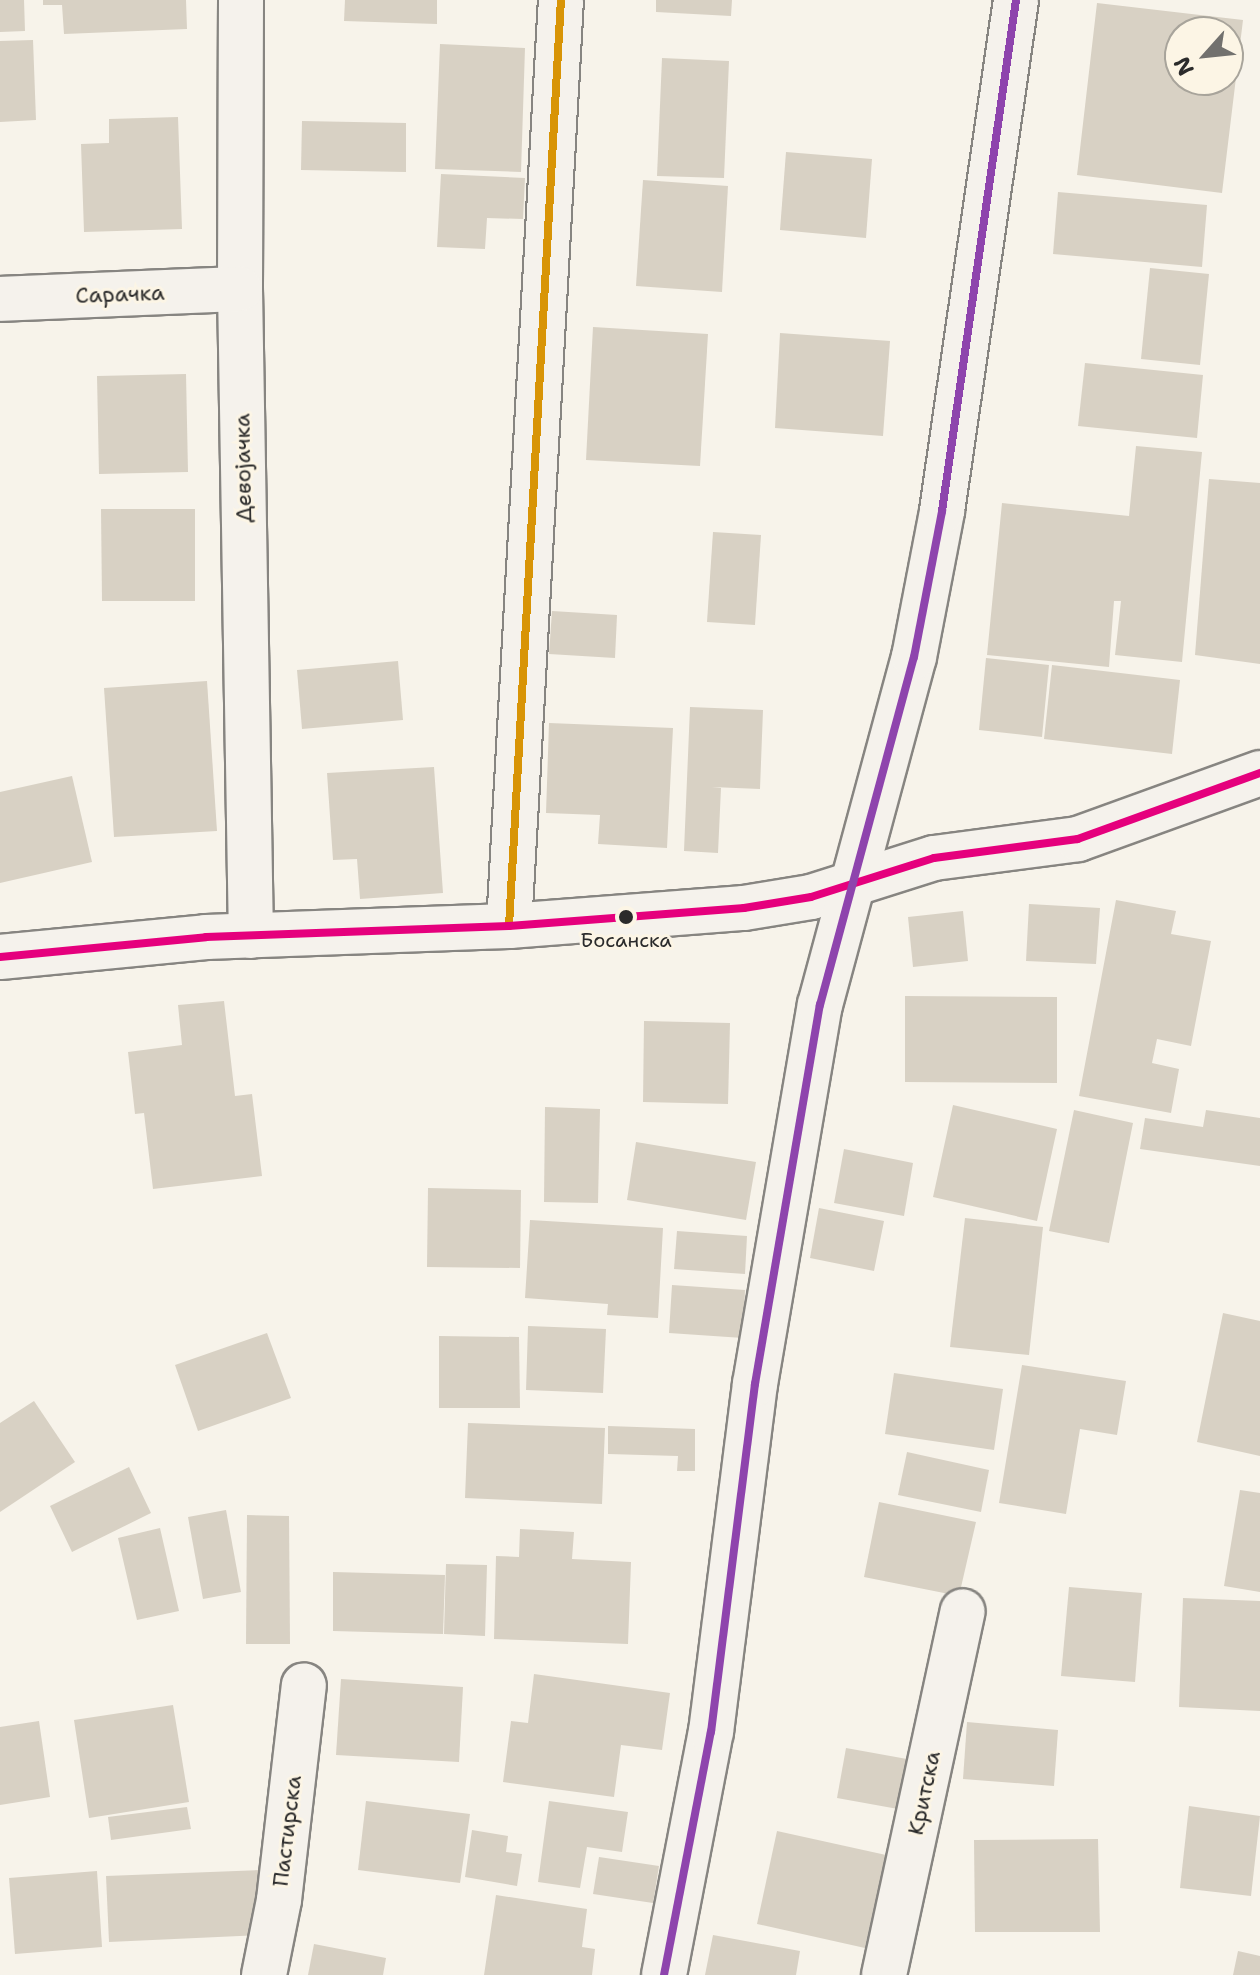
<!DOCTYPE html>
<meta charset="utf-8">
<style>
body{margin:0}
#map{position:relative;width:1260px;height:1975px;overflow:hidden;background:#f7f3ea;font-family:"Shantell Sans",sans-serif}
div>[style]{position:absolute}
.building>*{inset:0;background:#d8d1c4}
.roads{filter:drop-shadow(2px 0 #878581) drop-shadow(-2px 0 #878581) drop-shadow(0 2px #878581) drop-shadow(0 -2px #878581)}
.minor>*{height:44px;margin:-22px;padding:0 22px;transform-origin:22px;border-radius:22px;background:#f5f2ec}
.bus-1>*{height:8px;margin:-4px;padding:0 4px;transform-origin:4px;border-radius:4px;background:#d89406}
.bus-2>*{height:8px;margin:-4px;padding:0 4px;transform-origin:4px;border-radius:4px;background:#e5007d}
.bus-3>*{height:8px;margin:-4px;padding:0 4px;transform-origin:4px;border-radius:4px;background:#8e44ad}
.dots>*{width:22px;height:22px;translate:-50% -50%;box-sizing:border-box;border:4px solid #fcf5e5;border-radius:50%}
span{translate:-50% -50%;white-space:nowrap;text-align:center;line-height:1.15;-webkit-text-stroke:6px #fcf5e5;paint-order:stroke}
.bus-label{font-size:20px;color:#2b2b2b}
.street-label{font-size:22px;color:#2b2b2b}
.north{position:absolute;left:1164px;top:16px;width:80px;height:80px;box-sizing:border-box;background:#fcf5e5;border:2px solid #a8a49b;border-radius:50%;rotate:243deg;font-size:22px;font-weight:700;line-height:32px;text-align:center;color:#2b2b2b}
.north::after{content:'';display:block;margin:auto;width:28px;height:36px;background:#72716e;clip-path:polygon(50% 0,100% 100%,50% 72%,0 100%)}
</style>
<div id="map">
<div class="building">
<i style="clip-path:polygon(0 0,24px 0,25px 31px,0 32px)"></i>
<i style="clip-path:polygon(43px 0,186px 0,187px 29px,64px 34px,62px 5px,43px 5px)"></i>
<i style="clip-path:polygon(345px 0,437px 0,437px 24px,344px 21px)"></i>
<i style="clip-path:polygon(656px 0,732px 0,731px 16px,656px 12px)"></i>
<i style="clip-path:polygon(evenodd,1097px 3px,1243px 20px,1222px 193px,1077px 175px,1097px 3px,1180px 32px,1228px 32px,1228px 80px,1180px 80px,1180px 32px)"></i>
<i style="clip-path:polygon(33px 40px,36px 120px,0 122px,0 41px)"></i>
<i style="clip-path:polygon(440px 44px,525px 48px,521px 172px,435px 169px)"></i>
<i style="clip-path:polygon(662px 58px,729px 61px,724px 178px,657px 176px)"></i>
<i style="clip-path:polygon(178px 117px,182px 229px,84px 232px,81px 144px,109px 143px,109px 119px)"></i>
<i style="clip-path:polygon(302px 121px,406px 123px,406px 172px,301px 170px)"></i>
<i style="clip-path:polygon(786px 152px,872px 159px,866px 238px,780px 230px)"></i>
<i style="clip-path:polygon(441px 174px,525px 178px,523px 219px,487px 218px,485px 249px,437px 247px)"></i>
<i style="clip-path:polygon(643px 180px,728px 186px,722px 292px,636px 286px)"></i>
<i style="clip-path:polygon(1058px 192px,1207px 205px,1202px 267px,1053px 254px)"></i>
<i style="clip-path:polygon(1150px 268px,1209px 274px,1200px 365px,1141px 359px)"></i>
<i style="clip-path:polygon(593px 327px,708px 334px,700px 466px,586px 460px)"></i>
<i style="clip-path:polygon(780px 333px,890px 341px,883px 436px,775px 428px)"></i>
<i style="clip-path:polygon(1085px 363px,1203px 375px,1197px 438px,1078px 426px)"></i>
<i style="clip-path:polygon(186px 374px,188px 472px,99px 474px,97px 376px)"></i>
<i style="clip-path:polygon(1136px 446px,1202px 452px,1182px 662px,1115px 655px,1121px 601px,1114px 601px,1109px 667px,987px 655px,1002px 503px,1129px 516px)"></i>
<i style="clip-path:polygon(1209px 479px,1260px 483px,1260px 664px,1195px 655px)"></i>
<i style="clip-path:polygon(101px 509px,195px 509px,195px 601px,102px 601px)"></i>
<i style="clip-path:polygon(713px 532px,761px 535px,755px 625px,707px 622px)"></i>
<i style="clip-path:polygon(552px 611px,617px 615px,615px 658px,549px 654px)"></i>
<i style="clip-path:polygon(986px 658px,1049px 665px,1042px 737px,979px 730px)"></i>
<i style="clip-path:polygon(398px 661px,403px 720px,302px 729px,297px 670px)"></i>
<i style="clip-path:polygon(1052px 665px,1180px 680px,1172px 754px,1044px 739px)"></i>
<i style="clip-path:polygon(207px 681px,217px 831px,114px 837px,104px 688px)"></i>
<i style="clip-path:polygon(690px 707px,763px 710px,760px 789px,712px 787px,721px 788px,718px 853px,684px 851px)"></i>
<i style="clip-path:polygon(549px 723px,673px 728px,667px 848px,598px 844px,600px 815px,546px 813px)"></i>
<i style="clip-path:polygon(434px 767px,443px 893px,360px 899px,357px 859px,333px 860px,327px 773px)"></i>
<i style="clip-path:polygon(72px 776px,92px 862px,0 883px,0 792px)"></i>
<i style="clip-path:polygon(1116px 900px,1176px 911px,1171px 934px,1211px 941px,1191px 1046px,1157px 1039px,1152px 1063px,1179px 1069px,1171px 1113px,1079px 1096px)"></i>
<i style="clip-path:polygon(1029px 904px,1100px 908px,1096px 964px,1026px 961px)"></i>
<i style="clip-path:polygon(963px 911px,968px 961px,913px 967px,908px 917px)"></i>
<i style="clip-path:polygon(905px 996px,1057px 997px,1057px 1083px,905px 1082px)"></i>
<i style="clip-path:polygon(224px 1001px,235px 1096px,252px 1094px,262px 1176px,153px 1189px,144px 1113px,135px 1114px,128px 1052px,182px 1045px,178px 1005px)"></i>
<i style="clip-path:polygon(644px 1021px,730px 1023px,728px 1104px,643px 1102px)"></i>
<i style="clip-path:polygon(953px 1105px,1057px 1129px,1037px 1221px,933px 1197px)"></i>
<i style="clip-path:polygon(545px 1107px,600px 1109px,598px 1203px,544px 1202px)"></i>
<i style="clip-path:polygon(1074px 1110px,1133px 1123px,1109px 1243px,1049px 1231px)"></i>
<i style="clip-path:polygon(1206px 1110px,1260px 1118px,1260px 1166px,1140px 1149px,1145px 1118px,1203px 1127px)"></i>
<i style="clip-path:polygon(636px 1142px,756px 1162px,746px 1220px,627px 1200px)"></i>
<i style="clip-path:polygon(844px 1149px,913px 1163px,904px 1216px,834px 1203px)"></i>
<i style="clip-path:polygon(428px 1188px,521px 1190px,520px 1268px,427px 1267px)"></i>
<i style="clip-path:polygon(819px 1208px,884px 1221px,874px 1271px,810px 1258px)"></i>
<i style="clip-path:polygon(965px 1218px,1043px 1227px,1029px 1355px,950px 1347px)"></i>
<i style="clip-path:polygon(530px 1220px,663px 1228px,658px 1318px,607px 1315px,608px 1304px,525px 1298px)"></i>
<i style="clip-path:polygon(677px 1231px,747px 1236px,745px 1274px,674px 1269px)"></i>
<i style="clip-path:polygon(672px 1285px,745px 1290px,743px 1338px,669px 1333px)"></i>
<i style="clip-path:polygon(1223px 1313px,1260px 1321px,1260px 1456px,1197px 1442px)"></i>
<i style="clip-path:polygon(528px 1326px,606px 1329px,603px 1393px,526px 1390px)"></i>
<i style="clip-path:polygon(267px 1333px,291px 1398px,198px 1431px,175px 1365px)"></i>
<i style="clip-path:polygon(439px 1336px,519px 1337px,520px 1408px,439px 1408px)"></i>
<i style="clip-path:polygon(1022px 1365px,1126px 1381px,1117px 1435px,1080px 1429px,1066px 1514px,999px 1503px)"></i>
<i style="clip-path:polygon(894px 1373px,1003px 1389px,994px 1450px,885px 1434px)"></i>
<i style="clip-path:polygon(34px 1401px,75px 1462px,0 1512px,0 1423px)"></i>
<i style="clip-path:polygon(468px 1423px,605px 1428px,602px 1504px,465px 1498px)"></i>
<i style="clip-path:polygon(608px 1426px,695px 1429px,695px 1471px,677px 1471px,678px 1456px,608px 1454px)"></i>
<i style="clip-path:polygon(907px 1452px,989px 1470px,981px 1512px,898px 1495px)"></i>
<i style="clip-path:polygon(129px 1467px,151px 1513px,72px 1552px,50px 1506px)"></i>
<i style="clip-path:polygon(1240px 1490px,1260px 1493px,1260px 1592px,1224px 1586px)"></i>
<i style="clip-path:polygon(879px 1502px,976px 1522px,959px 1596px,864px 1577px)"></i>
<i style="clip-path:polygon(226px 1510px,241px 1592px,203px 1599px,188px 1517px)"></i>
<i style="clip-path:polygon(247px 1515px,289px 1516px,290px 1644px,246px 1644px)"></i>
<i style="clip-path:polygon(160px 1528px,179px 1611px,137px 1620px,118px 1538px)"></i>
<i style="clip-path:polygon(520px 1529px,574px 1532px,572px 1559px,631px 1562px,628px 1644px,494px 1639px,496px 1556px,519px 1557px)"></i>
<i style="clip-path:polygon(446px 1564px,487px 1565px,485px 1636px,444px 1634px)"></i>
<i style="clip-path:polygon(333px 1572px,445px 1575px,443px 1634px,333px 1631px)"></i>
<i style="clip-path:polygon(1069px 1587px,1142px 1593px,1135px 1682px,1061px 1676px)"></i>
<i style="clip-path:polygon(1183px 1598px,1260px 1601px,1260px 1711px,1179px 1707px)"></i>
<i style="clip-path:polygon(534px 1674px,670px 1693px,662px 1750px,621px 1745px,614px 1797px,503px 1782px,511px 1721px,528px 1723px)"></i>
<i style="clip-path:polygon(341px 1679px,463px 1687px,459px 1762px,336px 1755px)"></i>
<i style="clip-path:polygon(173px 1705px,189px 1802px,89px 1818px,74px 1720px)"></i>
<i style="clip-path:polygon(39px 1721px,50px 1797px,0 1805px,0 1727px)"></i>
<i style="clip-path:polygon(967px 1722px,1058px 1730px,1054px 1786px,963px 1779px)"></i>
<i style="clip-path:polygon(846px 1748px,907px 1759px,898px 1809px,837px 1798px)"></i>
<i style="clip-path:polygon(366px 1801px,470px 1814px,460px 1883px,358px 1870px)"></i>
<i style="clip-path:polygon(549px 1801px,628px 1812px,622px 1852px,587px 1847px,580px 1888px,538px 1882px)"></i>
<i style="clip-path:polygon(1189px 1806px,1260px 1816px,1251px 1896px,1180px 1888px)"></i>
<i style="clip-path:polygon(187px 1807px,191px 1829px,111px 1840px,108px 1817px)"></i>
<i style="clip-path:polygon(472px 1830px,508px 1836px,506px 1852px,522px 1854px,517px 1886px,465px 1877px)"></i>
<i style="clip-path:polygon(777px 1831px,886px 1855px,865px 1948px,757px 1924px)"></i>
<i style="clip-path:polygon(1098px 1839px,1100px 1932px,975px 1932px,974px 1840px)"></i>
<i style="clip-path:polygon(599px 1857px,659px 1866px,653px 1903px,593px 1894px)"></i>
<i style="clip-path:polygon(260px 1870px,263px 1935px,109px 1942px,106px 1876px)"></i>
<i style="clip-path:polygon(97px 1871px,102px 1947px,15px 1954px,9px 1878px)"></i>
<i style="clip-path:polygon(496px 1895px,587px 1909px,582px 1947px,595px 1949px,592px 1975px,484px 1975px)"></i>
<i style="clip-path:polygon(713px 1935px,800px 1951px,796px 1975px,705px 1975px)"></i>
<i style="clip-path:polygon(314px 1944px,386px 1958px,383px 1975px,308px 1975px)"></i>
<i style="clip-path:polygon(1238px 1951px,1260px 1956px,1260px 1975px,1233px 1975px)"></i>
</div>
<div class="roads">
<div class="minor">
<i style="left:241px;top:0;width:289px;rotate:90.2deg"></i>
<i style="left:240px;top:289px;width:647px;rotate:89.03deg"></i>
<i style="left:0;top:299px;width:240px;rotate:-2.4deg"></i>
<i style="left:509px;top:926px;width:927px;rotate:-86.79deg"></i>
<i style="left:0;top:957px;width:207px;rotate:-5.5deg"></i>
<i style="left:206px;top:937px;width:303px;rotate:-2.1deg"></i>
<i style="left:509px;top:926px;width:236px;rotate:-4.4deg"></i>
<i style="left:744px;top:908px;width:68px;rotate:-9.3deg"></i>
<i style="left:811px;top:897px;width:129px;rotate:-17.6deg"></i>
<i style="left:934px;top:858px;width:145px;rotate:-7.5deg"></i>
<i style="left:1078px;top:839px;width:194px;rotate:-19.9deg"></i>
<i style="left:264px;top:1975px;width:76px;rotate:-78.7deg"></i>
<i style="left:279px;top:1900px;width:216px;rotate:-83.4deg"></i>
<i style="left:664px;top:1975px;width:248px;rotate:-79.1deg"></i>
<i style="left:711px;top:1732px;width:351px;rotate:-82.8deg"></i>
<i style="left:755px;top:1384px;width:385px;rotate:-80.3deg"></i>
<i style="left:820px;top:1005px;width:360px;rotate:-74.9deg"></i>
<i style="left:914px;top:657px;width:149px;rotate:-79.1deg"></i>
<i style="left:942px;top:511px;width:516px;rotate:-81.76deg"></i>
<i style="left:884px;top:1975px;width:372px;rotate:-77.8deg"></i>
</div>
</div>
<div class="bus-1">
<i style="left:509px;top:926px;width:927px;rotate:-86.79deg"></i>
</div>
<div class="bus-2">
<i style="left:0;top:957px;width:207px;rotate:-5.5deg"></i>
<i style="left:206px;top:937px;width:303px;rotate:-2.1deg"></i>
<i style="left:509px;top:926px;width:236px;rotate:-4.4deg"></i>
<i style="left:744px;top:908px;width:68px;rotate:-9.3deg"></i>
<i style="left:811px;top:897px;width:129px;rotate:-17.6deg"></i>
<i style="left:934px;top:858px;width:145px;rotate:-7.5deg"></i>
<i style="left:1078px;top:839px;width:194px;rotate:-19.9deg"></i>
</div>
<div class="bus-3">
<i style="left:664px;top:1975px;width:248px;rotate:-79.1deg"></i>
<i style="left:711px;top:1732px;width:351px;rotate:-82.8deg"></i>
<i style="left:755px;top:1384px;width:385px;rotate:-80.3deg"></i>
<i style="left:820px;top:1005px;width:360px;rotate:-74.9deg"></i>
<i style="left:914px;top:657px;width:149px;rotate:-79.1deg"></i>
<i style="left:942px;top:511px;width:516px;rotate:-81.76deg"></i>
</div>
<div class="dots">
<i style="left:626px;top:917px;background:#2b2b2b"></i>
</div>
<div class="bus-label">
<span style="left:626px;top:940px">Босанска</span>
</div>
<div class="street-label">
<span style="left:120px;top:294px;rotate:-2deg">Сарачка</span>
<span style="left:243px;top:468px;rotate:-91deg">Девојачка</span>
<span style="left:924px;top:1793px;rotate:-78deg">Критска</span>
<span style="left:287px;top:1831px;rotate:-83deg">Пастирска</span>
</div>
<div class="north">N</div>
</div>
